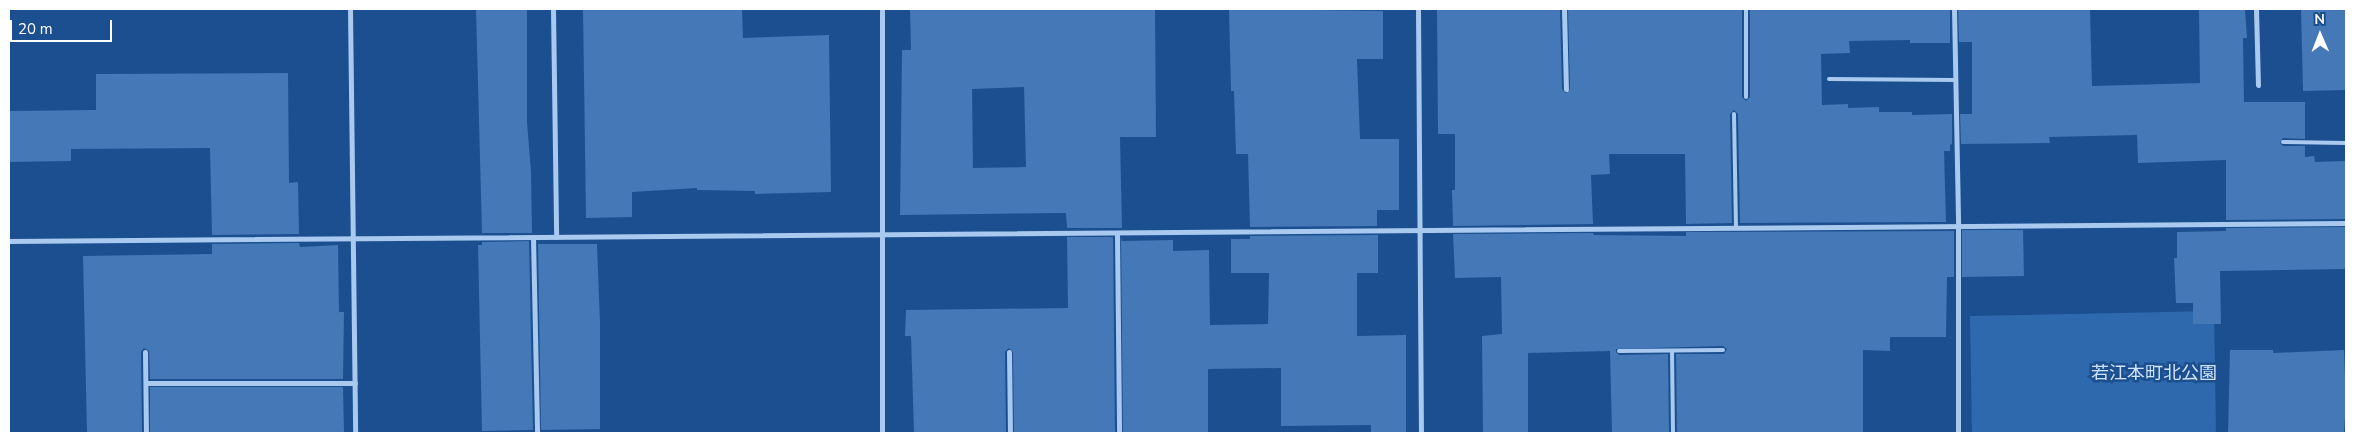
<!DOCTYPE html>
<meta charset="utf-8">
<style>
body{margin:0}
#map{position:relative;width:2355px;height:442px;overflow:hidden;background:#1b4f8f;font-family:"Nunito Sans","Noto Sans JP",sans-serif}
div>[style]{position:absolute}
.green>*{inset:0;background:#2e69ad}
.building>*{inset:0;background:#4478b7}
.lane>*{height:4px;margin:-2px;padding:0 2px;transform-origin:2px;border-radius:2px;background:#a9c9ee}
.street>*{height:5px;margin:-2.5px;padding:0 2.5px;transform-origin:2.5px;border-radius:2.5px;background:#a9c9ee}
span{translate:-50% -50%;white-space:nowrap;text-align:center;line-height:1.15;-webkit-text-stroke:5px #1b4f8f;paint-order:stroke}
.park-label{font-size:18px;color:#cfe3fa}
.frame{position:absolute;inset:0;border:10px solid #fff;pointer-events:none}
.north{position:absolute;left:2295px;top:10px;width:50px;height:50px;-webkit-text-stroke:4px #1b4f8f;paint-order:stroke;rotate:359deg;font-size:14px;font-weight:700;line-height:20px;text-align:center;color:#fff}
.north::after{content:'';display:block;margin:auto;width:18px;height:22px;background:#fff;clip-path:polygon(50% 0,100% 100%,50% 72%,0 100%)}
.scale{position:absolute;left:10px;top:20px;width:102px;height:22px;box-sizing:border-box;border:2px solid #fff;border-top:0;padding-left:6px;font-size:15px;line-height:18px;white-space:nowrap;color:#fff;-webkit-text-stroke:4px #1b4f8f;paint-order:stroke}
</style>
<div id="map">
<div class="green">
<i style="clip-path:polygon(2214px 311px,2216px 433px,1972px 433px,1970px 316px)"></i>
</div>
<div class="building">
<i style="clip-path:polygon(476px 9px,527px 9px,527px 122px,531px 172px,532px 233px,482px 233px)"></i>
<i style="clip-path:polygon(583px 9px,742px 9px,743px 38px,829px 35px,831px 192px,755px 194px,755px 191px,697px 190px,697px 188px,632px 192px,632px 217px,586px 218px)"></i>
<i style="clip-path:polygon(evenodd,910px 9px,1155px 9px,1156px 137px,1120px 137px,1122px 228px,1067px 228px,1066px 213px,900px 215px,902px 50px,911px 50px,910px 9px,1024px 87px,1026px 167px,973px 168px,972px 89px,1024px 87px)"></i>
<i style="clip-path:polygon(1229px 9px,1383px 11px,1383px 59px,1357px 59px,1360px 139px,1399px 139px,1399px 210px,1377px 210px,1377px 226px,1250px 227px,1248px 154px,1236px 154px,1234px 91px,1231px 91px)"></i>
<i style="clip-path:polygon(1437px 9px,1560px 9px,1562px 89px,1566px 93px,1570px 89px,1568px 9px,1742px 9px,1742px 97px,1746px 101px,1750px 97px,1750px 9px,1950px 9px,1950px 43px,1910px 43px,1910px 40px,1849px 41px,1850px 53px,1821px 54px,1822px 105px,1848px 104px,1848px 108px,1879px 107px,1879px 112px,1912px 112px,1912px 115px,1952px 114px,1952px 144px,1950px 145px,1950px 151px,1944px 151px,1946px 222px,1740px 223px,1738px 114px,1734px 110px,1730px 114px,1732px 223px,1686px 224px,1685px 154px,1609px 154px,1610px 174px,1591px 175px,1593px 224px,1453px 226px,1452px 190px,1455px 190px,1455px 134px,1438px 134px)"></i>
<i style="clip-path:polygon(1958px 9px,2090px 9px,2092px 86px,2200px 83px,2199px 9px,2245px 9px,2247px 38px,2243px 38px,2244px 102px,2305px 102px,2305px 139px,2283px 138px,2280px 143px,2283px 146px,2305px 146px,2305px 157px,2314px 156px,2315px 162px,2346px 161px,2346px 219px,2226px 220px,2226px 160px,2138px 163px,2137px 135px,2049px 137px,2050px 143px,1961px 144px,1960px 114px,1972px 114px,1972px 42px,1959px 42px)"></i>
<i style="clip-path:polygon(2301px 9px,2345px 9px,2346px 90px,2303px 91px)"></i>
<i style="clip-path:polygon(288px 73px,289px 183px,298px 182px,299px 234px,212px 235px,210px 148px,71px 149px,71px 161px,9px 162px,9px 111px,96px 110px,96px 74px)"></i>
<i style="clip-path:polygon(2346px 227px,2346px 269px,2220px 271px,2221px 324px,2193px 324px,2193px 303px,2176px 303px,2174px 258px,2177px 258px,2177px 232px,2226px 231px,2226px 228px)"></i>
<i style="clip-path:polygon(1962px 230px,2023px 230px,2024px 276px,1962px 277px)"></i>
<i style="clip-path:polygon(1954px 231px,1954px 277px,1947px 277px,1946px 337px,1890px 337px,1890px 351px,1863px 350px,1863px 433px,1677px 433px,1676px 354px,1724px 354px,1727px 349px,1723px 346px,1616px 349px,1616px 352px,1619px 355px,1668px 354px,1669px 433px,1612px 433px,1610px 351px,1528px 353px,1528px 433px,1483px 433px,1482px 336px,1502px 334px,1501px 277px,1455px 278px,1453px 234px,1593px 233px,1594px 235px,1686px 236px,1686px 232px)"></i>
<i style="clip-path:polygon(1378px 235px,1378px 273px,1357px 273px,1357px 336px,1406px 335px,1406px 433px,1371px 433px,1371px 425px,1281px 426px,1281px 368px,1208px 369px,1208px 433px,1123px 433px,1121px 237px,1122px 241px,1173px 240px,1173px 251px,1209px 250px,1210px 325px,1268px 324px,1269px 273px,1231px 273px,1231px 239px,1250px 239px,1250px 236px)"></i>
<i style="clip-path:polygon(1067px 237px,1113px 237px,1115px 433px,1014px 433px,1013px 352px,1009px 348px,1005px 352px,1006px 433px,914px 433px,911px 336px,905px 336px,906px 310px,1068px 308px)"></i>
<i style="clip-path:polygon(529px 241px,533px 430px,482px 431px,478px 245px,482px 245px,482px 242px)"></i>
<i style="clip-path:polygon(299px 243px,300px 247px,338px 245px,339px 312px,344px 312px,343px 379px,150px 379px,149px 351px,144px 348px,141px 352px,142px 433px,87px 433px,83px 256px,212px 254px,212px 244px)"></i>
<i style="clip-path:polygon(538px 244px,597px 244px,600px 323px,600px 429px,541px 430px)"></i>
<i style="clip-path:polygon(2230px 350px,2273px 350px,2273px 353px,2344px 350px,2346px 402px,2344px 433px,2228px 433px)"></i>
<i style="clip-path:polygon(150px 387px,343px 387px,344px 432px,150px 433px)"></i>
</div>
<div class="lane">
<i style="left:1746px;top:9px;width:88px;rotate:90deg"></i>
<i style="left:1829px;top:79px;width:126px;rotate:0.5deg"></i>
<i style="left:1734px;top:114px;width:113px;rotate:89deg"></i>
<i style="left:2283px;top:142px;width:63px;rotate:0.9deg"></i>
<i style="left:1619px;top:351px;width:104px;rotate:-0.6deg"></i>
<i style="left:1672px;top:351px;width:82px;rotate:89.3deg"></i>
</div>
<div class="street">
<i style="left:350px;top:9px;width:424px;rotate:89.3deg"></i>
<i style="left:553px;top:9px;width:228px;rotate:89.2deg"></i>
<i style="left:1418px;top:9px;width:424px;rotate:89.6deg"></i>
<i style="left:1564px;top:9px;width:80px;rotate:88.6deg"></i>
<i style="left:1954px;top:9px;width:216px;rotate:88.9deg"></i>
<i style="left:1958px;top:225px;width:208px;rotate:90deg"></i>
<i style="left:2256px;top:9px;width:76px;rotate:88.5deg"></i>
<i style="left:1117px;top:233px;width:200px;rotate:89.4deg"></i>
<i style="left:533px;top:237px;width:196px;rotate:88.8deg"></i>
<i style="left:9px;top:241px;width:2337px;rotate:-0.44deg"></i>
<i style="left:145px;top:352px;width:81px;rotate:89.3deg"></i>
<i style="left:1009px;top:352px;width:81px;rotate:89.3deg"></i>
<i style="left:146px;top:383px;width:209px"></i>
<i style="left:882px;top:433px;width:424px;rotate:-90deg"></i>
</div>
<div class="park-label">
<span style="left:2154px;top:373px">若江本町北公園</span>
</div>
<div class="frame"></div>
<div class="north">N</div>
<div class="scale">20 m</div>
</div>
